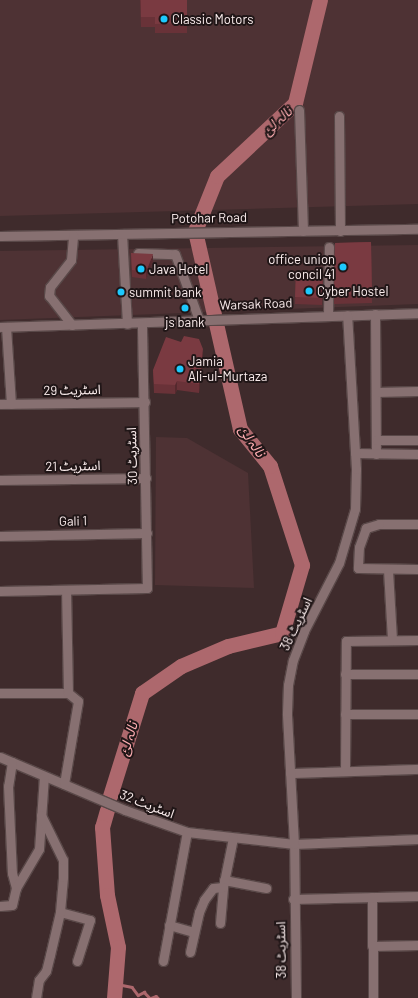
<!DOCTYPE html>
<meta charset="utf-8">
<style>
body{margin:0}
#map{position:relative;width:418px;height:998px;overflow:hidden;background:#3f2b2c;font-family:Barlow,"Noto Sans Arabic",sans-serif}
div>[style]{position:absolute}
.built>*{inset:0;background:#4e3234}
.stream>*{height:2.5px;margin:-1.25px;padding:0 1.25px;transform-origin:1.25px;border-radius:1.25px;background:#ad686d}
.river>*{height:15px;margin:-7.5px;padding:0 7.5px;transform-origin:7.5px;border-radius:7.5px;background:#ad686d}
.roads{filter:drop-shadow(1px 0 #594848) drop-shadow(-1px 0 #594848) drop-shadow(0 1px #594848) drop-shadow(0 -1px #594848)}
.minor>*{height:9px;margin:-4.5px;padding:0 4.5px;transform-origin:4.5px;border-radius:4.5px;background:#877071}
.wall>*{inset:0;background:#693238}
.shaded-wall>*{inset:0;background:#55292e}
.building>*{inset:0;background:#7a3a41}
.dots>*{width:11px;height:11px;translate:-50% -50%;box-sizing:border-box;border:2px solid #201617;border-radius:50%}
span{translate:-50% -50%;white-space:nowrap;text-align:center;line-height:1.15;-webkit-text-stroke:4px #201617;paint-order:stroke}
.poi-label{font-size:13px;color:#fceeee}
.left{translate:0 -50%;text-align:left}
.right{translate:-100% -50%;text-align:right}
.street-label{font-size:13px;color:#fceeee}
.water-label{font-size:14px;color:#feaeb2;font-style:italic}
</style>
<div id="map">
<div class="built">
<i style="clip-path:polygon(0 0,418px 0,418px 204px,0 216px)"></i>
<i style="clip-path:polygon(418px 245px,418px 304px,0 320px,0 251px)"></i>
<i style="clip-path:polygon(156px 437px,187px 438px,248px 473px,254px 588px,155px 585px)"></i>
</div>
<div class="stream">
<i style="left:117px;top:984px;width:15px;rotate:11deg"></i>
<i style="left:132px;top:987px;width:10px;rotate:53deg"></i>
<i style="left:138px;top:995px;width:7px;rotate:-27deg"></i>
<i style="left:144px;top:992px;width:8px;rotate:45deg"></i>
<i style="left:151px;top:998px;width:5px;rotate:-22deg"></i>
<i style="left:156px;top:996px;width:3px;rotate:45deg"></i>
</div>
<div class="river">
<i style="left:110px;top:796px;width:108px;rotate:-72.7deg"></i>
<i style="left:142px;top:693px;width:47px;rotate:-34.7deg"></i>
<i style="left:181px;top:666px;width:51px;rotate:-23.1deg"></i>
<i style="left:228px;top:646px;width:56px;rotate:-13.5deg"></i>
<i style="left:282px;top:633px;width:71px;rotate:-73.6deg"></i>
<i style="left:302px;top:565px;width:104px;rotate:-107.9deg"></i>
<i style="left:270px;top:466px;width:48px;rotate:-129deg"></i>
<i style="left:240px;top:429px;width:203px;rotate:-102.8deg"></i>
<i style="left:195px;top:231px;width:59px;rotate:-68.2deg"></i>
<i style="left:217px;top:176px;width:107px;rotate:-43.1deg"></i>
<i style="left:295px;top:103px;width:106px;rotate:-76.4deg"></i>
<i style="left:107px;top:810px;width:18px;rotate:106deg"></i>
<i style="left:102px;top:827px;width:68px;rotate:85.8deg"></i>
<i style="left:107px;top:895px;width:53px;rotate:78.1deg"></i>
<i style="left:118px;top:947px;width:51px;rotate:94.5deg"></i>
</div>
<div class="roads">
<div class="minor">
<i style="left:299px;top:110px;width:121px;rotate:88.1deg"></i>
<i style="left:339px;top:116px;width:115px;rotate:89.5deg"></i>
<i style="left:122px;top:234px;width:90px;rotate:86.8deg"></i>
<i style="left:0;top:236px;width:418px;rotate:-1deg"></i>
<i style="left:138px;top:253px;width:37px;rotate:2deg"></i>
<i style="left:175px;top:254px;width:70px;rotate:70deg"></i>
<i style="left:375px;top:314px;width:140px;rotate:89.6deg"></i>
<i style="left:328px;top:315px;width:68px;rotate:-89.2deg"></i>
<i style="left:72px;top:325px;width:37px;rotate:-128deg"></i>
<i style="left:49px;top:296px;width:9px;rotate:-84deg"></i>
<i style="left:50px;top:287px;width:34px;rotate:-52deg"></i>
<i style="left:71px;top:260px;width:25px;rotate:-85deg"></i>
<i style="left:0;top:327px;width:418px;rotate:-1.9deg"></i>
<i style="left:6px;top:327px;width:77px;rotate:86.3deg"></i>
<i style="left:376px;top:392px;width:42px;rotate:-1.4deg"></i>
<i style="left:0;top:404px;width:145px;rotate:-0.8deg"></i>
<i style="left:377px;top:440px;width:41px"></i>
<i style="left:355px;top:453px;width:63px;rotate:0.9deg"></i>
<i style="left:0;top:480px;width:146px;rotate:-0.8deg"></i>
<i style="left:418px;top:524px;width:39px;rotate:180deg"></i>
<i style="left:379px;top:524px;width:14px;rotate:163deg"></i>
<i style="left:366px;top:528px;width:20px;rotate:110deg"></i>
<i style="left:359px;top:547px;width:21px;rotate:93deg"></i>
<i style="left:358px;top:568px;width:60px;rotate:1deg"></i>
<i style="left:0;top:536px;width:147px;rotate:-1.2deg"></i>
<i style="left:388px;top:570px;width:70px;rotate:86.7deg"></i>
<i style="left:0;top:591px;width:147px;rotate:-1.2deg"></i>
<i style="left:147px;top:588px;width:265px;rotate:-91.1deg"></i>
<i style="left:345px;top:674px;width:73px"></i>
<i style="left:0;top:693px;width:68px"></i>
<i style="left:68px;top:693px;width:103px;rotate:-91.1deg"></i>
<i style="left:345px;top:714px;width:73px"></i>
<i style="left:0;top:757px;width:136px;rotate:23deg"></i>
<i style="left:125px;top:810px;width:66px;rotate:19.5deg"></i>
<i style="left:187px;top:832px;width:108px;rotate:6.4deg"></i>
<i style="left:294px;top:844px;width:124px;rotate:-2.3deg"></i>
<i style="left:12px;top:762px;width:24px;rotate:99deg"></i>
<i style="left:8px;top:786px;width:87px;rotate:87.4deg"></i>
<i style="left:12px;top:873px;width:16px;rotate:75deg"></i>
<i style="left:345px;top:771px;width:130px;rotate:-89.6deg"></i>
<i style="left:346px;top:641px;width:72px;rotate:-0.8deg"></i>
<i style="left:290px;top:773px;width:128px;rotate:-1.8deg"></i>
<i style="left:64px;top:784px;width:84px;rotate:-80.4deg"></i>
<i style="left:78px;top:701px;width:13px;rotate:-141deg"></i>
<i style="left:224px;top:880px;width:43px;rotate:10.8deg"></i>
<i style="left:372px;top:897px;width:101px;rotate:89.4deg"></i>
<i style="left:293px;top:899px;width:125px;rotate:-1.4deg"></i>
<i style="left:0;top:906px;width:12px;rotate:-5deg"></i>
<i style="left:12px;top:905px;width:17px;rotate:-77deg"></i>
<i style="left:16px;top:888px;width:45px;rotate:-59.5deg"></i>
<i style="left:39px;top:849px;width:73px;rotate:-86.1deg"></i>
<i style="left:60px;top:912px;width:31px;rotate:15deg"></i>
<i style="left:90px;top:920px;width:43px;rotate:107.6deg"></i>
<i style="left:220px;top:923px;width:36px;rotate:-85deg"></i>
<i style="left:223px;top:887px;width:50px;rotate:-78.5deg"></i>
<i style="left:169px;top:925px;width:26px;rotate:16deg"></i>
<i style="left:372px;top:946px;width:46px;rotate:-1.2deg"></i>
<i style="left:190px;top:952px;width:41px;rotate:-77.3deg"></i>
<i style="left:199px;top:912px;width:13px;rotate:-67deg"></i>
<i style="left:204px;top:900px;width:15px;rotate:-53deg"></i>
<i style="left:213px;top:888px;width:10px;rotate:-6deg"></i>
<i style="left:163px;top:961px;width:131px;rotate:-79.5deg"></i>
<i style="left:36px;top:998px;width:18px;rotate:-81deg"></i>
<i style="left:39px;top:980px;width:11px;rotate:-52deg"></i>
<i style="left:46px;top:971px;width:16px;rotate:-76deg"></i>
<i style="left:50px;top:955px;width:44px;rotate:-76.9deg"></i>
<i style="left:60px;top:912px;width:35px;rotate:-85deg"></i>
<i style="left:63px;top:877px;width:17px;rotate:-90deg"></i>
<i style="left:63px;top:860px;width:50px;rotate:-116.1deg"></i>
<i style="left:296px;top:998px;width:154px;rotate:-90.7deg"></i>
<i style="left:294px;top:844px;width:131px;rotate:-93.1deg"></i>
<i style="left:287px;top:713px;width:28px;rotate:-88deg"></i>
<i style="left:288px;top:685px;width:25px;rotate:-79deg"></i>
<i style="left:293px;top:660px;width:31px;rotate:-69deg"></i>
<i style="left:304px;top:631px;width:76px;rotate:-62.8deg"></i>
<i style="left:339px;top:563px;width:56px;rotate:-73.5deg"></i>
<i style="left:355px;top:509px;width:40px;rotate:-88.6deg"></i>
<i style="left:356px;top:469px;width:154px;rotate:-93.3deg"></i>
</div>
</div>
<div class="wall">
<i style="clip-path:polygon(140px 0,187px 0,187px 33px,155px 33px,155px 27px,141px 27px)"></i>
<i style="clip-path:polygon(371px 242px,372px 303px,334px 304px,335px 243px)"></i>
<i style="clip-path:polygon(131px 253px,153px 261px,146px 279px,132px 277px)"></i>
<i style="clip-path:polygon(296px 271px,323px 271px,322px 305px,295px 304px)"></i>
<i style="clip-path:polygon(203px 358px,199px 393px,177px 390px,175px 394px,154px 393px,153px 370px)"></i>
</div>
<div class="shaded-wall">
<i style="clip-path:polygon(153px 254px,153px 261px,146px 279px,146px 272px)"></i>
<i style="clip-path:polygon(203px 349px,203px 358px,199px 393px,199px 384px)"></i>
<i style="clip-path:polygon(177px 381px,177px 390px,175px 394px,175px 385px)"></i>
</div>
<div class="building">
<i style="clip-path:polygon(141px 0,187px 0,187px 23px,155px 24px,155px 17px,141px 17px)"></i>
<i style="clip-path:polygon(371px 242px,372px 294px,334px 295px,335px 243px)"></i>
<i style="clip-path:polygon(131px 253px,153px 254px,146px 272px,132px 270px)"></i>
<i style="clip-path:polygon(296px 271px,323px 271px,322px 298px,295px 297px)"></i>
<i style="clip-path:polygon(184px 336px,199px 339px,203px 349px,199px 384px,177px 381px,175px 385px,154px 384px,153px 370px,166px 337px,181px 342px)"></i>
</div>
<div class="dots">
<i style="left:164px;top:19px;background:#1dc9fd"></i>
<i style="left:343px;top:267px;background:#1dc9fd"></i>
<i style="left:141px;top:269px;background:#1dc9fd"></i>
<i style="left:309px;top:291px;background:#1dc9fd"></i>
<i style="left:121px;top:292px;background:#1dc9fd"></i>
<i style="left:185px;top:308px;background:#1dc9fd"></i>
<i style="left:180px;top:369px;background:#1dc9fd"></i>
</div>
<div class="poi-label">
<span class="left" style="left:172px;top:19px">Classic Motors</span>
<span class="right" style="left:335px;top:267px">office union<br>concil 41</span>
<span class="left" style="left:149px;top:269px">Java Hotel</span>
<span class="left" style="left:317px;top:291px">Cyber Hostel</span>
<span class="left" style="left:129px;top:292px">summit bank</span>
<span style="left:185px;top:322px">js bank</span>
<span class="left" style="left:188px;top:369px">Jamia<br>Ali-ul-Murtaza</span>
</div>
<div class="street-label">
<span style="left:209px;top:218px;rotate:-1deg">Potohar Road</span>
<span style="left:256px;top:304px;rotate:-2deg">Warsak Road</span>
<span style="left:72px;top:390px;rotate:-1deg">اسٹریٹ 29</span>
<span style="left:132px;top:456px;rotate:-91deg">اسٹریٹ 30</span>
<span style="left:73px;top:466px;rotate:-1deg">اسٹریٹ 21</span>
<span style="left:73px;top:521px;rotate:-1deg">Gali 1</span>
<span style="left:296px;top:624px;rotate:-65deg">اسٹریٹ 38</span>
<span style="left:147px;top:804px;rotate:21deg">اسٹریٹ 32</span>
<span style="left:281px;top:950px;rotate:-91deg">اسٹریٹ 38</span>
</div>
<div class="water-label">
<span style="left:277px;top:121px;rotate:-43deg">نالہ لئ</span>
<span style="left:252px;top:441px;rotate:55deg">نالہ لئ</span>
<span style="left:128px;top:739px;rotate:-73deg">نالہ لئ</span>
</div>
</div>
